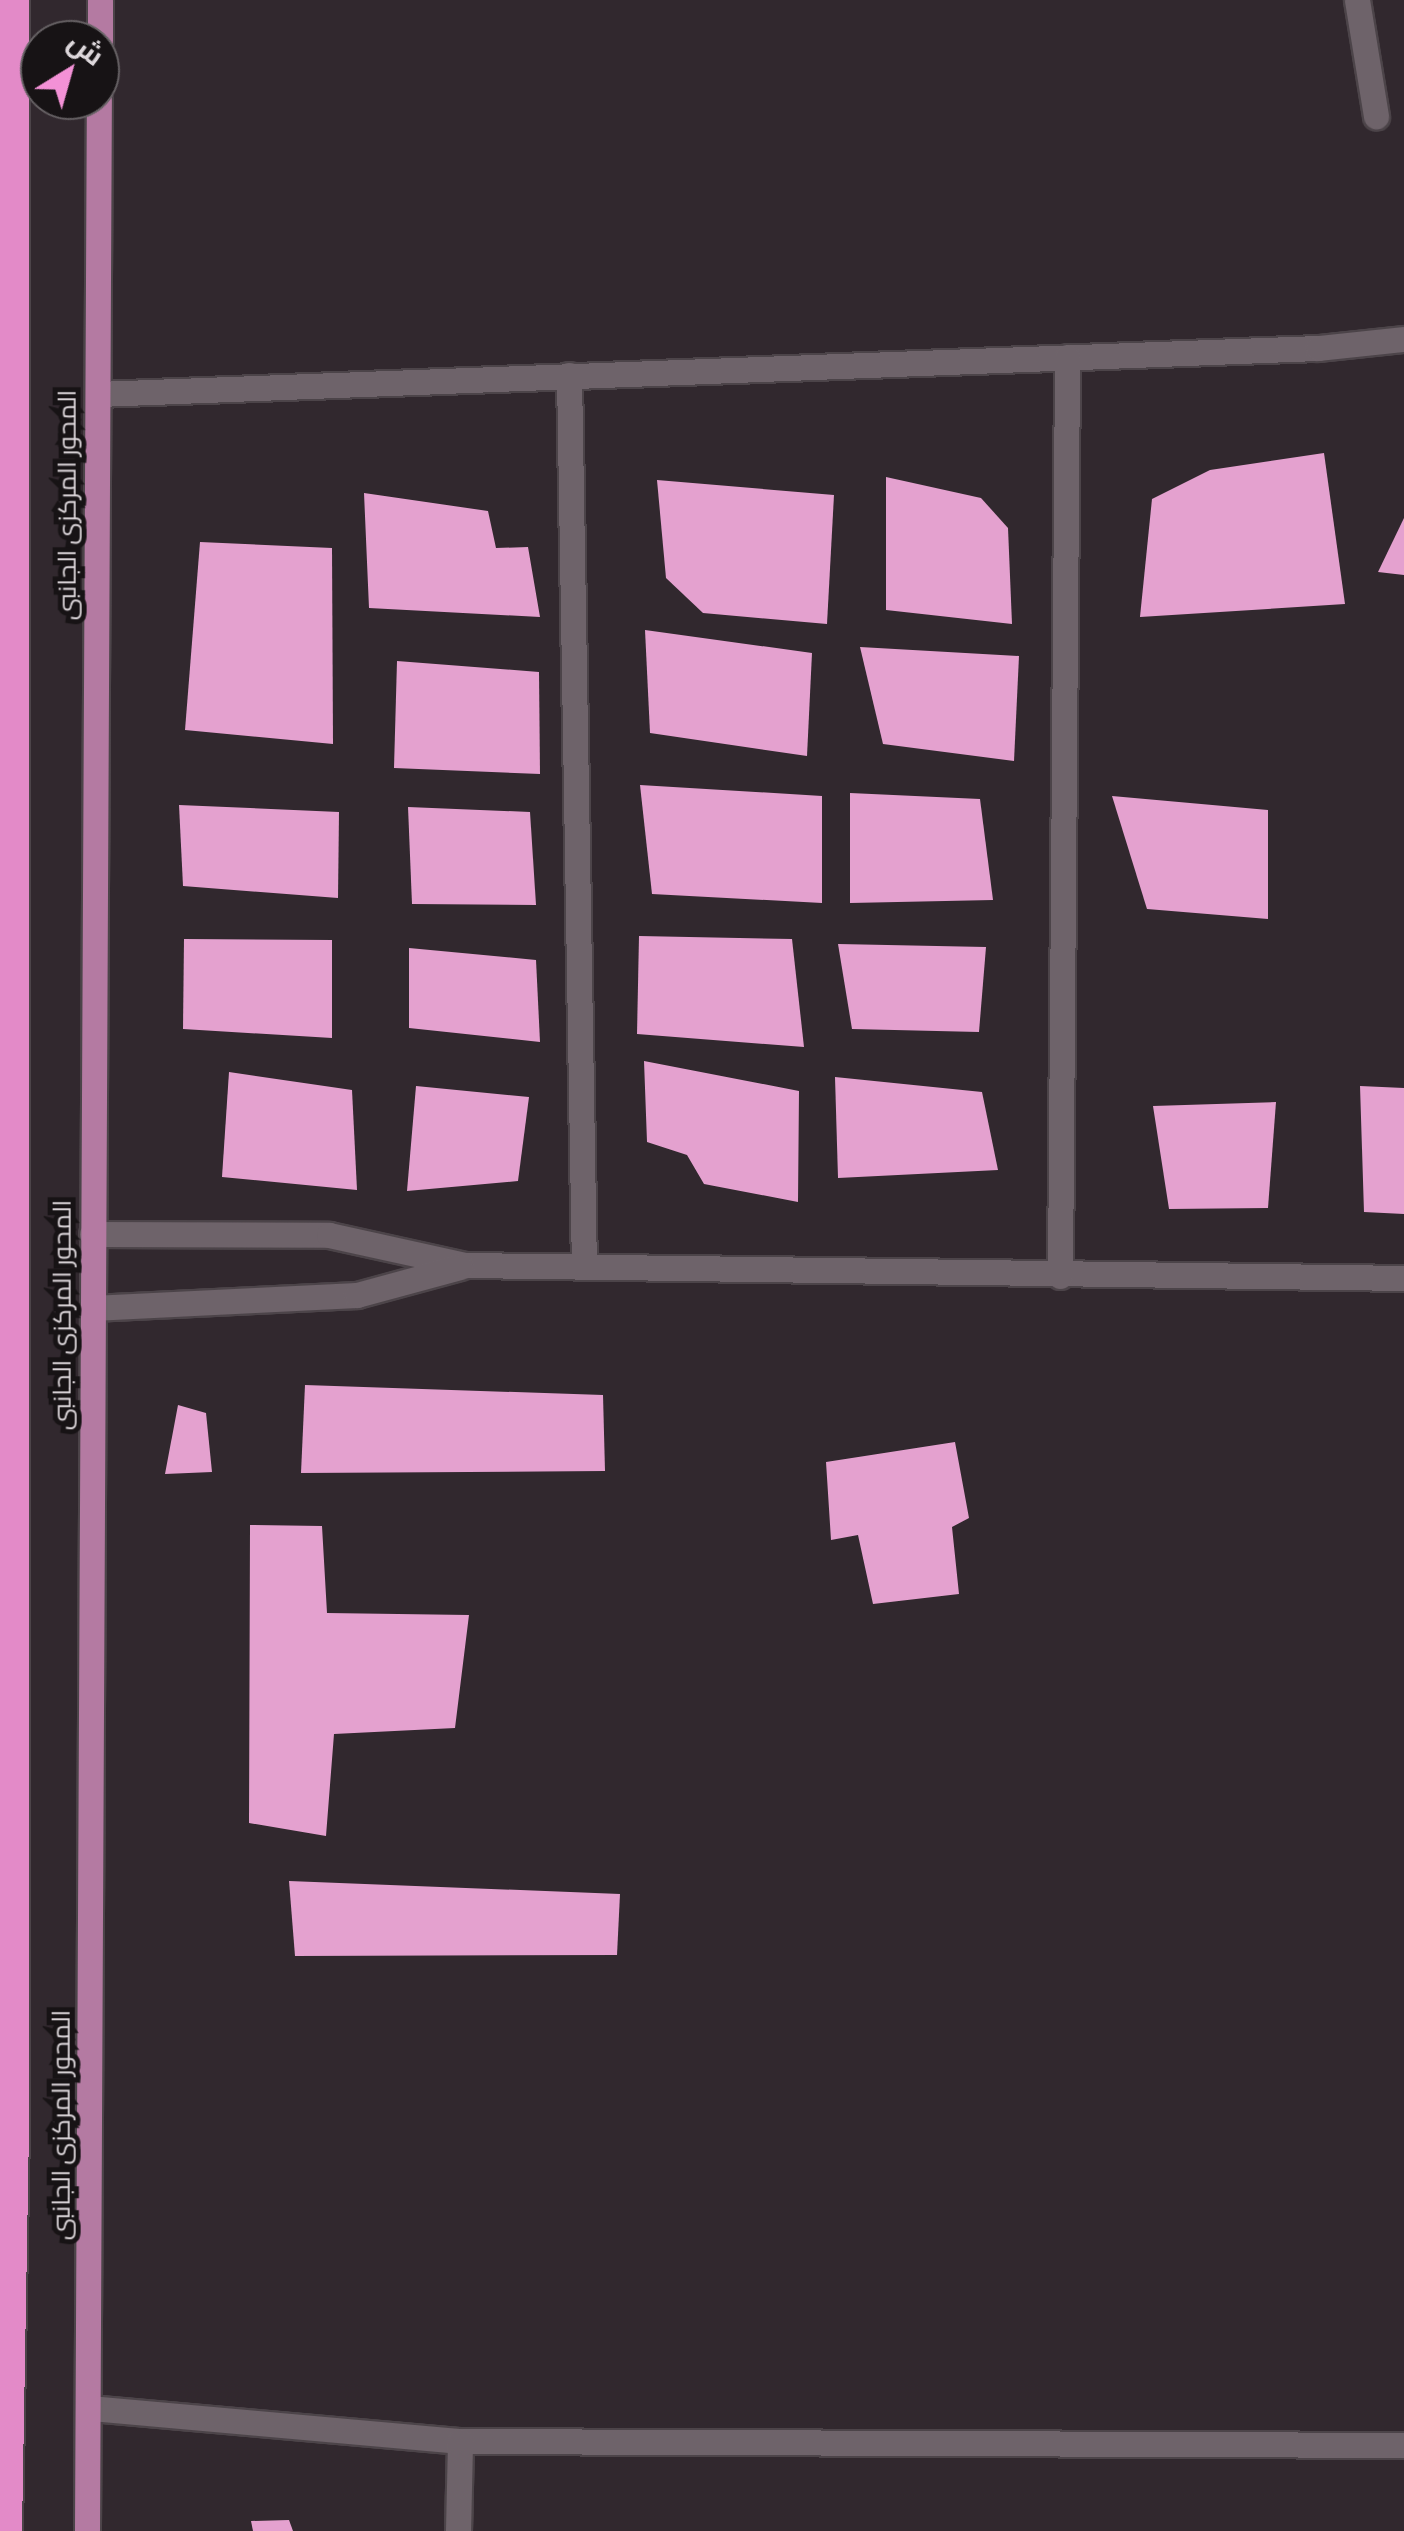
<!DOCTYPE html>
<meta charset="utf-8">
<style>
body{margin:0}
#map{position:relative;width:1404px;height:2531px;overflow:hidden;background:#31282e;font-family:Manrope,Cairo,sans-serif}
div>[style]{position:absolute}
.building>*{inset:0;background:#e4a1cf}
.roads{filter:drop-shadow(2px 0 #4c4449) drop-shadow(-2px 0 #4c4449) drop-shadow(0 2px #4c4449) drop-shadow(0 -2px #4c4449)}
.minor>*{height:25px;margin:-12.5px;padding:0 12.5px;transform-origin:12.5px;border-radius:12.5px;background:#6e636a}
.major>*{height:25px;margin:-12.5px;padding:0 12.5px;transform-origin:12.5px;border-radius:12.5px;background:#b47aa2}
.highway>*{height:30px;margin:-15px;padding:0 15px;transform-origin:15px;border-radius:15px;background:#e38ac8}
span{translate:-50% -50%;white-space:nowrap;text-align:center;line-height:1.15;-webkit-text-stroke:10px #171315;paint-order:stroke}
.street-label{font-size:25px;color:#ddd7db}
.north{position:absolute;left:20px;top:20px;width:100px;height:100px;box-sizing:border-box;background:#171315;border:2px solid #666164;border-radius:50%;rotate:37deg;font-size:28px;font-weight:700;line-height:40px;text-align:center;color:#ddd7db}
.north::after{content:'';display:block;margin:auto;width:35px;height:45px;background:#f391d6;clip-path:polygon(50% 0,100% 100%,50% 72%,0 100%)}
</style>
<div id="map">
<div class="building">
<i style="clip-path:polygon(1324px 453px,1345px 604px,1140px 617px,1152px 499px,1210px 470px)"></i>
<i style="clip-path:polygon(886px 477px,981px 498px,1008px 528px,1012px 624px,886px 610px)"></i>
<i style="clip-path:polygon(657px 480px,834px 495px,827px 624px,703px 613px,666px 578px)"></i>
<i style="clip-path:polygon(364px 493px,488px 511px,496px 548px,528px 547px,540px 617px,369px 608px)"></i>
<i style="clip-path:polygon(1404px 518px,1404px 575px,1378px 572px)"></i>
<i style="clip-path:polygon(200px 542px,332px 548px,333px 744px,185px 730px)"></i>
<i style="clip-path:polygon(645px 630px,812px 653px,807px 756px,650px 733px)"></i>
<i style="clip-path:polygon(860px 647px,1019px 656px,1014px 761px,883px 744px)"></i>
<i style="clip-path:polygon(397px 661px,539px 672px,540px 774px,394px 768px)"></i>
<i style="clip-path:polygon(640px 785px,822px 796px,822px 903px,652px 894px)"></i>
<i style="clip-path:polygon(850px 793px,980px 799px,993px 900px,850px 903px)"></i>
<i style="clip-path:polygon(1112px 796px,1268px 810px,1268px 919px,1147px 909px)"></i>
<i style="clip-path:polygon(179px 805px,339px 812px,338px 898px,183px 886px)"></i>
<i style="clip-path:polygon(408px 807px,530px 812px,536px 905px,412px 904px)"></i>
<i style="clip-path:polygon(639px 936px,792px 939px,804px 1047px,637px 1034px)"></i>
<i style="clip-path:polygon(184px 939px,332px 940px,332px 1038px,183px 1029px)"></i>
<i style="clip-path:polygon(838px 944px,986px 947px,979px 1032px,852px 1029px)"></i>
<i style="clip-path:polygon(409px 948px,536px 960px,540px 1042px,409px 1028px)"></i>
<i style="clip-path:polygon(644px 1061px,799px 1091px,798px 1202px,704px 1184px,687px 1155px,647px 1142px)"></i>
<i style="clip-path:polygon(229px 1072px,352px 1090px,357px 1190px,222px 1177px)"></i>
<i style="clip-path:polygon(835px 1077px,982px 1092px,998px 1170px,838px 1178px)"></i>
<i style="clip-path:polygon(416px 1086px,529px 1097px,518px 1181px,407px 1191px)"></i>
<i style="clip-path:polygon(1360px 1086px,1404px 1088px,1404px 1214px,1364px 1212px)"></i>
<i style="clip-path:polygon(1276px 1102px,1268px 1208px,1169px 1209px,1153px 1106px)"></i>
<i style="clip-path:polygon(305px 1385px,603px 1395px,605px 1471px,301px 1473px)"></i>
<i style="clip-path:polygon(178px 1405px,206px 1413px,212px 1472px,165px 1474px)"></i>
<i style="clip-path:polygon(955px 1442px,969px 1518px,952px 1527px,959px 1594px,873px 1604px,858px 1535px,831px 1540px,826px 1462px)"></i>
<i style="clip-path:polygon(250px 1525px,322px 1526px,327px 1613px,469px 1615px,455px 1728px,334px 1734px,326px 1836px,249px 1823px)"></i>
<i style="clip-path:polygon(289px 1881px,620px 1894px,617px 1955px,295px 1956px)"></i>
<i style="clip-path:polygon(289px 2520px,293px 2531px,253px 2531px,251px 2521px)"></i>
</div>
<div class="roads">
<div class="minor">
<i style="left:1357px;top:0;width:118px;rotate:80.7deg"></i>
<i style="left:569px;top:375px;width:892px;rotate:89.04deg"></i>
<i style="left:98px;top:394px;width:1221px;rotate:-2.16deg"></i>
<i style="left:1318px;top:348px;width:86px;rotate:-6deg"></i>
<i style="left:92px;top:1234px;width:237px;rotate:0.2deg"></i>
<i style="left:329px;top:1235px;width:139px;rotate:12.4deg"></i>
<i style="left:465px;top:1265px;width:939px;rotate:0.79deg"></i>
<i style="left:1060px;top:1276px;width:919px;rotate:-89.56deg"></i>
<i style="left:92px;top:1308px;width:265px;rotate:-2.8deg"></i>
<i style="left:357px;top:1295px;width:107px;rotate:-15.2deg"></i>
<i style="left:90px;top:2408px;width:371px;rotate:5.1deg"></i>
<i style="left:460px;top:2441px;width:944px;rotate:0.24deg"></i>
<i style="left:458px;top:2531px;width:90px;rotate:-88.7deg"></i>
</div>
<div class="major">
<i style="left:100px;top:40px;width:40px;rotate:-90deg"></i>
<i style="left:87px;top:2531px;width:2431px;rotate:-89.72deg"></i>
</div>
<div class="highway">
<i style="left:7px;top:2531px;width:387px;rotate:-89deg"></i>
<i style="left:14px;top:2144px;width:2144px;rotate:-90deg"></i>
</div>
</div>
<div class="street-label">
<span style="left:67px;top:505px;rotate:-90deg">المحور المركزى الجانبى</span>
<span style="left:62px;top:1315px;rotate:-90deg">المحور المركزى الجانبى</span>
<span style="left:61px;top:2125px;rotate:-90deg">المحور المركزى الجانبى</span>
</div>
<div class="north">ش</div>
</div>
